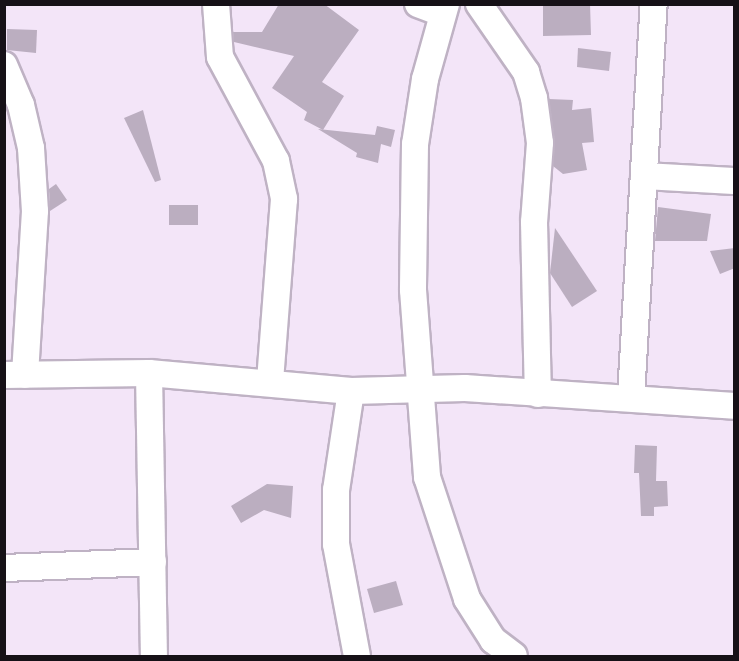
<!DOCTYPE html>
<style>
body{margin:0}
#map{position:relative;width:739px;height:661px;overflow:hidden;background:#f3e5f8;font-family:Georgia,serif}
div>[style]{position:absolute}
.building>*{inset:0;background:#bbaec0}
.roads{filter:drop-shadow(2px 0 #bfb2c4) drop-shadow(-2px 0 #bfb2c4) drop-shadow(0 2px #bfb2c4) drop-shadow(0 -2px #bfb2c4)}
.minor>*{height:26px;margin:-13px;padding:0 13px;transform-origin:13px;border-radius:13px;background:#fff}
span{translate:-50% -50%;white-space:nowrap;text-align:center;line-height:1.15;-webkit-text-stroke:4.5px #f3e5f8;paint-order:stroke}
.frame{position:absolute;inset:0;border:6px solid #161117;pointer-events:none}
</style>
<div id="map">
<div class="building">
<i style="clip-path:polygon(279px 4px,324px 4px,359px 30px,322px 82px,344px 96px,323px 130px,304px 120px,307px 112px,272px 88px,294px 56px,234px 42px,233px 32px,262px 32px)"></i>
<i style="clip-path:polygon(543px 4px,590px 4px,591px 35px,543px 36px)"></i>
<i style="clip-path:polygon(7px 29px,37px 30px,36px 53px,7px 50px)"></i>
<i style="clip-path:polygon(578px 48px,611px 52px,609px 71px,577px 67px)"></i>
<i style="clip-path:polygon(549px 99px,573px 100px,572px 110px,591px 108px,594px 142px,582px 143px,587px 170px,563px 174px,553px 166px)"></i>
<i style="clip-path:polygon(143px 110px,161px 180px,155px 182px,124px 118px)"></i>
<i style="clip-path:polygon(377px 126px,395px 130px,391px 147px,381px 144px,378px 163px,356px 157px,357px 153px,318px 129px,375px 135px)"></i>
<i style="clip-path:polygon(56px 184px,67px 200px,50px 211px,49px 189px)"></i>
<i style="clip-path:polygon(169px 205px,198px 205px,198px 225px,169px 225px)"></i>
<i style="clip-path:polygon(658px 207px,711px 214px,707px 241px,655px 241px)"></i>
<i style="clip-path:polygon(555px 228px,597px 291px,572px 307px,550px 273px)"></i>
<i style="clip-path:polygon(735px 248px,735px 268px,720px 274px,710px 251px)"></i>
<i style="clip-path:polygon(635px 445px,657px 446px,656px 481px,667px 481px,668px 506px,654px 507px,654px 516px,641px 516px,639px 473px,634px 473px)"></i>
<i style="clip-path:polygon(267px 484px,293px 486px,291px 518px,264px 510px,241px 523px,231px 506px)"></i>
<i style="clip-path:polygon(396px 581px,403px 605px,374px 613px,367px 589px)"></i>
</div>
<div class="roads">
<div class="minor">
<i style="left:216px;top:4px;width:53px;rotate:85.7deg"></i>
<i style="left:220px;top:57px;width:118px;rotate:61.7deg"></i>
<i style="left:276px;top:161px;width:39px;rotate:78deg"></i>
<i style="left:284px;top:199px;width:182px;rotate:94.4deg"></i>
<i style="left:418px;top:4px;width:25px;rotate:21deg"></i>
<i style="left:446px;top:4px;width:78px;rotate:105.6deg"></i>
<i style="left:425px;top:79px;width:66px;rotate:98.7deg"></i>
<i style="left:415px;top:144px;width:146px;rotate:90.8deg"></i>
<i style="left:413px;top:290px;width:188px;rotate:85.7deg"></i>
<i style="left:427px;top:477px;width:128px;rotate:71.8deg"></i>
<i style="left:467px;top:599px;width:49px;rotate:57.6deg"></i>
<i style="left:493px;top:640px;width:26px;rotate:37deg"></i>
<i style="left:479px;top:4px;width:83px;rotate:55.3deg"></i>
<i style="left:526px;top:72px;width:27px;rotate:73deg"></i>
<i style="left:534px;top:98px;width:45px;rotate:82.4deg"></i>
<i style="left:540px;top:143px;width:79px;rotate:94.3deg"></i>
<i style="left:534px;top:222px;width:172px;rotate:88.7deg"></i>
<i style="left:4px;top:65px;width:43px;rotate:67deg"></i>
<i style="left:21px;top:105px;width:44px;rotate:76.9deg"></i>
<i style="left:31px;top:148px;width:63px;rotate:86.4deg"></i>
<i style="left:35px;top:211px;width:164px;rotate:93.5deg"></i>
<i style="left:644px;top:176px;width:90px;rotate:3.2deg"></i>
<i style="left:149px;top:373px;width:283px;rotate:89deg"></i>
<i style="left:4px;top:375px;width:145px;rotate:-0.8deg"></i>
<i style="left:149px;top:373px;width:203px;rotate:5.1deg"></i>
<i style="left:351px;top:391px;width:114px;rotate:-1.5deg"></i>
<i style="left:465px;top:388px;width:270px;rotate:3.8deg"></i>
<i style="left:351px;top:391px;width:100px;rotate:98.6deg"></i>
<i style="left:336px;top:490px;width:54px;rotate:90deg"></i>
<i style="left:336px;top:544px;width:114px;rotate:79.4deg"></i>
<i style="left:631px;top:397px;width:394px;rotate:-86.7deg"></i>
<i style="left:4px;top:568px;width:149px;rotate:-2.3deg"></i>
</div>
</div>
<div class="frame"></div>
</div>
